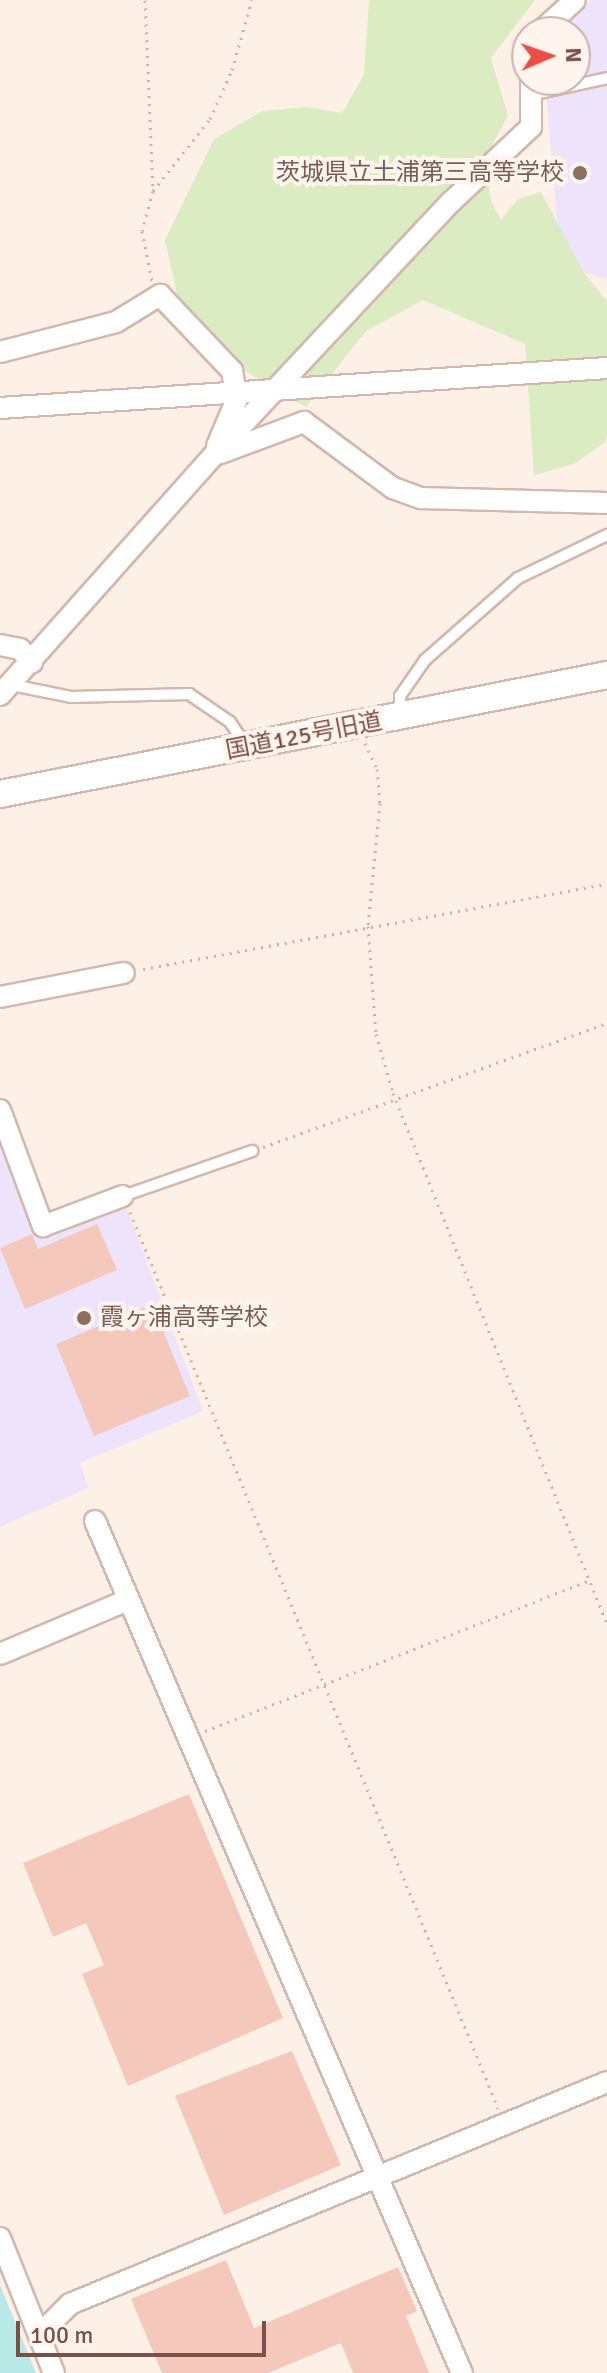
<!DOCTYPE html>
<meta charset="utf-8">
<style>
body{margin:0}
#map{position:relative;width:607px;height:2373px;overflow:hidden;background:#fdf0e6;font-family:Signika,"Noto Sans JP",sans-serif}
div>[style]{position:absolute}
.education>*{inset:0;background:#ede3fa}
.green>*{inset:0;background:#dbecc3}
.water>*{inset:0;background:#b9e9e7}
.building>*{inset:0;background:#f4c9bc}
.path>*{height:3px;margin-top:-1.5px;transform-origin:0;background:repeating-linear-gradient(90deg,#daab9f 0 2px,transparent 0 8px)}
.roads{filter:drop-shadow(2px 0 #d3b8ae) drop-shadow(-2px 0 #d3b8ae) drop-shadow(0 2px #d3b8ae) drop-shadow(0 -2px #d3b8ae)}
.service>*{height:10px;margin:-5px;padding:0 5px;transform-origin:5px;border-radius:5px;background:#fff}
.minor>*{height:20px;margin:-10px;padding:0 10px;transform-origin:10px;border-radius:10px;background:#fff}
.tertiary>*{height:26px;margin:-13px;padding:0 13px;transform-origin:13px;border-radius:13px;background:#fff}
.dots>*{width:22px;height:22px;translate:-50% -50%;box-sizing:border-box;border:4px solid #fff5ee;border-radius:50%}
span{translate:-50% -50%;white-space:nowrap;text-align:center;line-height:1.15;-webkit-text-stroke:8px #fff5ee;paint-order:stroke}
.education-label{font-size:24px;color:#785e54}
.right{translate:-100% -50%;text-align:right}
.left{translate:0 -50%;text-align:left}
.street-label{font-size:24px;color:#795149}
.north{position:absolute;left:511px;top:16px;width:80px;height:80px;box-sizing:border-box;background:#fff5ee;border:2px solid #c9b3ac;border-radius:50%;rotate:88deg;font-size:22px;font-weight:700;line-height:32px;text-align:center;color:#795149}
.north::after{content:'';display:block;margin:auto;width:28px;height:36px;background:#ed4d45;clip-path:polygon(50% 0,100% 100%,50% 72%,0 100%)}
.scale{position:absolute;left:16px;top:2321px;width:250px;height:36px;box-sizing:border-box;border:4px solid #795149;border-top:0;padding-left:10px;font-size:24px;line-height:28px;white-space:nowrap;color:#795149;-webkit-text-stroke:6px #fff5ee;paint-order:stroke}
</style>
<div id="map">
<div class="education">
<i style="clip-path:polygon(591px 0,607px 0,607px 279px,561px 266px,545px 80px,575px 80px,575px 32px,554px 32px)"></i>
<i style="clip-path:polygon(0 1108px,46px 1225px,125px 1204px,203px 1411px,80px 1463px,88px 1488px,0 1527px)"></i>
</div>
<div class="green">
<i style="clip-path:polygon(369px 0,535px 0,491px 58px,508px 116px,485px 158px,491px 202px,501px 220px,518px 199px,541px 192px,584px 273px,607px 301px,607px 434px,604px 443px,574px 464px,534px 475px,525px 344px,423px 300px,366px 331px,306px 407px,244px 370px,177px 294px,165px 240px,214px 139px,262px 111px,307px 107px,342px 113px,364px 75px)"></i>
</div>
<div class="water">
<i style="clip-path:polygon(0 2285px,36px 2373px,0 2373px)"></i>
</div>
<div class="building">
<i style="clip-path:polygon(97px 1224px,117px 1270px,25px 1309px,0 1248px,32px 1234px,38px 1249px)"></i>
<i style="clip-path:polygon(152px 1304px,190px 1396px,94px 1436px,56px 1344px)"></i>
<i style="clip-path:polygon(189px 1794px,283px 2018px,128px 2086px,82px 1974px,104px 1965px,86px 1923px,53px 1937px,23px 1863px)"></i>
<i style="clip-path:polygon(292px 2051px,341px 2165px,224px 2215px,175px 2096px)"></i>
<i style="clip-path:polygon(226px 2260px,254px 2328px,398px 2267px,417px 2311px,406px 2316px,429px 2373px,353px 2373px,341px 2343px,268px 2373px,162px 2373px,131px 2299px)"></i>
</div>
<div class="path">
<i style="left:145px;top:0;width:191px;rotate:87.6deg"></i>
<i style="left:153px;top:191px;width:41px;rotate:105.4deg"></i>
<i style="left:142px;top:231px;width:51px;rotate:78.7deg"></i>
<i style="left:153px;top:191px;width:92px;rotate:-51.6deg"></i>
<i style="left:210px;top:119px;width:54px;rotate:-65.8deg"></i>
<i style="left:232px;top:70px;width:73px;rotate:-74.1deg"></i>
<i style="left:365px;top:743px;width:29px;rotate:65deg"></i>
<i style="left:377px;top:769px;width:34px;rotate:85deg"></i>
<i style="left:380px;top:803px;width:124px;rotate:95.6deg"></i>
<i style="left:368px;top:926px;width:108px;rotate:85.8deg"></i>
<i style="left:376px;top:1034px;width:61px;rotate:73.9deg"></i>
<i style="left:393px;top:1093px;width:573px;rotate:68.05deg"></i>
<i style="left:143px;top:969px;width:472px;rotate:-10.4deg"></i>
<i style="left:263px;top:1147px;width:366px;rotate:-19.8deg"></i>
<i style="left:130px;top:1212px;width:969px;rotate:67.67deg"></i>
<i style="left:205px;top:1731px;width:414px;rotate:-21.4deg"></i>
</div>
<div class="roads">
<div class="service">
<i style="left:530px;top:95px;width:79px;rotate:-12.4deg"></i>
<i style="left:12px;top:685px;width:60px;rotate:11.5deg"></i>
<i style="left:71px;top:697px;width:118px;rotate:-1.5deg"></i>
<i style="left:189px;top:694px;width:50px;rotate:34.3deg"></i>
<i style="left:230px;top:722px;width:25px;rotate:56deg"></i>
<i style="left:400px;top:715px;width:19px;rotate:-90deg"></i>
<i style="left:400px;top:696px;width:44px;rotate:-55.2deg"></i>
<i style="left:425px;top:660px;width:124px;rotate:-41.4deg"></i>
<i style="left:518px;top:578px;width:99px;rotate:-25.8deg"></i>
<i style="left:123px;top:1196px;width:137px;rotate:-19.2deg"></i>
</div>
<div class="minor">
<i style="left:540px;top:32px;width:47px;rotate:-42.4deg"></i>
<i style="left:0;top:352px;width:120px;rotate:-14.5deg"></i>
<i style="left:116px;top:322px;width:52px;rotate:-31.5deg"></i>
<i style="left:160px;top:295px;width:105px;rotate:46.5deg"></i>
<i style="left:232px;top:371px;width:28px;rotate:80deg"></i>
<i style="left:237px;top:399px;width:51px;rotate:113.1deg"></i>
<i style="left:0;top:408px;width:608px;rotate:-3.77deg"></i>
<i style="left:221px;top:453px;width:89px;rotate:-20.5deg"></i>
<i style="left:304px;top:422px;width:111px;rotate:36.6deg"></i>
<i style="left:393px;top:488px;width:30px;rotate:20deg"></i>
<i style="left:421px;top:498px;width:186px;rotate:1.5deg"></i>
<i style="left:0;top:645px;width:20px;rotate:11deg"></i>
<i style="left:20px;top:649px;width:18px;rotate:47deg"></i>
<i style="left:0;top:695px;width:320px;rotate:-48.3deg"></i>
<i style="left:213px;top:456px;width:348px;rotate:-46.9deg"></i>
<i style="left:451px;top:202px;width:110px;rotate:-43.2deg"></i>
<i style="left:531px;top:127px;width:47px;rotate:-90deg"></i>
<i style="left:0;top:997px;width:126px;rotate:-11deg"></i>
<i style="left:0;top:1110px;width:124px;rotate:69.7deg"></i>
<i style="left:43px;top:1226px;width:85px;rotate:-20.6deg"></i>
<i style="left:95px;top:1521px;width:928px;rotate:66.7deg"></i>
<i style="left:0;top:1654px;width:139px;rotate:-22.9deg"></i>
<i style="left:0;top:2238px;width:145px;rotate:68.2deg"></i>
<i style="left:39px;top:2335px;width:44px;rotate:-45deg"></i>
<i style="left:70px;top:2304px;width:581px;rotate:-22.46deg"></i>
</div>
<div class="tertiary">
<i style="left:0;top:794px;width:619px;rotate:-11.09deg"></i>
</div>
</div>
<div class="dots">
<i style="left:580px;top:173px;background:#8d6e63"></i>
<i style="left:84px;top:1318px;background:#8d6e63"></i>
</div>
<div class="education-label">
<span class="right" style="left:564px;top:173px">茨城県立土浦第三高等学校</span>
<span class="left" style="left:100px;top:1318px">霞ヶ浦高等学校</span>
</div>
<div class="street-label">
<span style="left:304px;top:736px;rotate:-11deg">国道125号旧道</span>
</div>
<div class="north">N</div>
<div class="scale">100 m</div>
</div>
